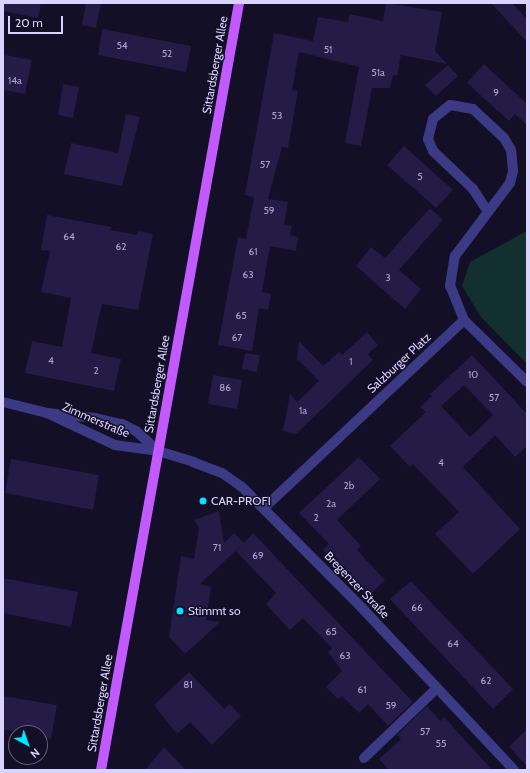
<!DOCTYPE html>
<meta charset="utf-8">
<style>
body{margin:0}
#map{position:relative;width:530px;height:773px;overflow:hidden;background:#130f26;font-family:Cabin,sans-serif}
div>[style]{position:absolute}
.green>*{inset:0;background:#12302f}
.building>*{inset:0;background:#241b47}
.minor>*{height:10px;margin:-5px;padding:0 5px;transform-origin:5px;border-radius:5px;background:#3d3a85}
.major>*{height:10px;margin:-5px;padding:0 5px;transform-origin:5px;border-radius:5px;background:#c25bff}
.dots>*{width:11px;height:11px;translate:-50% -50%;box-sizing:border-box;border:2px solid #130f26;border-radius:50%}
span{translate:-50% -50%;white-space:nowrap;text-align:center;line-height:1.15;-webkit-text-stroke:3px #130f26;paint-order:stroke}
.number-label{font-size:10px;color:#aca6d1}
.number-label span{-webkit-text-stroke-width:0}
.street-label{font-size:12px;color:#d9d4ff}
.poi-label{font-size:12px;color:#d9d4ff}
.left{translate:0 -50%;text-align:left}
.frame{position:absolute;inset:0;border:4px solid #d9d4ff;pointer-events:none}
.north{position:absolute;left:8px;top:725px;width:40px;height:40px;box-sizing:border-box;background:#130f26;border:1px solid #625e7d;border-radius:50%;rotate:140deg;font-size:11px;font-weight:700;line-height:16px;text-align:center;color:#d9d4ff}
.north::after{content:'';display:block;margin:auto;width:14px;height:18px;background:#00e5ff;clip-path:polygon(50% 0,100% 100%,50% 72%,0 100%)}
.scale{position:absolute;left:8px;top:16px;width:55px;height:18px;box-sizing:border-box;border:2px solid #d9d4ff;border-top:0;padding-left:5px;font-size:12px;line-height:14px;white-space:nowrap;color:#d9d4ff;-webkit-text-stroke:3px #130f26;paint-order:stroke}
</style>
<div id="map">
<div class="green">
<i style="clip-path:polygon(527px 231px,527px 364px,481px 317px,462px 286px,470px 262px)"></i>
</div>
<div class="building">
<i style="clip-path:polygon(3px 3px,41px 3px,38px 18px,3px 11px)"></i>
<i style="clip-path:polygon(86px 3px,101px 3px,96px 28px,82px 25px)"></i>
<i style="clip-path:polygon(386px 3px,442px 12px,435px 51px,447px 64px,401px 55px,397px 76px,393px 75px,390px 88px,372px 88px,361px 146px,345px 143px,359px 67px,299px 52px,292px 90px,298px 91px,288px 148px,282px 147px,268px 199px,288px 202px,284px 225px,292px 226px,290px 235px,298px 237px,296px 251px,270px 246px,262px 292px,271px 294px,268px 310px,259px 308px,252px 351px,218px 345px,238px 237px,246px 239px,254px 197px,245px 195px,274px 33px,313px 41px,318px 17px,348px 22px,349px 14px,383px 21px)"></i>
<i style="clip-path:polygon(491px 3px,512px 3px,527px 19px,527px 42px)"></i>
<i style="clip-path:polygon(102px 29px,191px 46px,186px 72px,98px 55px)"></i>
<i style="clip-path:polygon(6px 55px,32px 60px,25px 94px,3px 90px,3px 58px)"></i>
<i style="clip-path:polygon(484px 64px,527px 104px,527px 125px,515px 114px,509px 121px,467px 83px)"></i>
<i style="clip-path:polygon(448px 65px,458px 76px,436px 96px,425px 85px)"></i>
<i style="clip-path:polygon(63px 84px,79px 87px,73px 118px,58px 115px)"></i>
<i style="clip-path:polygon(126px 114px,140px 117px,122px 186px,64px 174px,71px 143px,118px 153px)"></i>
<i style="clip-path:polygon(404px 146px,453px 190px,436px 208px,387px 165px)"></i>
<i style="clip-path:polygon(430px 208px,443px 220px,399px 270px,421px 289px,405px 309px,356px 266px,371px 247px,385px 258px)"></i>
<i style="clip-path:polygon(47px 215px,111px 227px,110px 230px,137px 235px,138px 231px,153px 234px,138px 310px,102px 304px,91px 353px,121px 359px,114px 391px,25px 373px,32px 341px,62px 347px,71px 298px,41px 292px,50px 251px,41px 250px)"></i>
<i style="clip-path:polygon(367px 332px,378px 345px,368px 354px,373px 360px,296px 434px,283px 431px,290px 394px,297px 402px,319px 381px,297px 359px,299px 341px,323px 366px,339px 352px,342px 355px)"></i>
<i style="clip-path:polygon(245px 353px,260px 355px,257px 372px,242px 369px)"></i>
<i style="clip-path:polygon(evenodd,472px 355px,527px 414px,527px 446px,515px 457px,495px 435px,463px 467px,520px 529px,473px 574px,435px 534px,459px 512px,413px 464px,410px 467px,390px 446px,426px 412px,420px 407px,432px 396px,430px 394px,472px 355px,464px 385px,493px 415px,470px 437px,441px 406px,464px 385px)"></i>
<i style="clip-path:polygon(213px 375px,242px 380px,237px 409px,208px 404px)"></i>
<i style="clip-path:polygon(359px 457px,380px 479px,337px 520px,361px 546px,357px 550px,385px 580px,368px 597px,323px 550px,329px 544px,299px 513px)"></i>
<i style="clip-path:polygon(11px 459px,99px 475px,93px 510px,5px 493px)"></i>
<i style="clip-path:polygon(219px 511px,224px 543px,234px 533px,244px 543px,200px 584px,211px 587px,206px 620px,220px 622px,185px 654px,169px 637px,181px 556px,194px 559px,199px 528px,194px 520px)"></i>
<i style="clip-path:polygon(253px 533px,413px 702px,388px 726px,368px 704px,359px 713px,342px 696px,338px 699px,326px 687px,342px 671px,328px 652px,332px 648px,303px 618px,290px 630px,266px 604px,276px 593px,236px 551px)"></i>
<i style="clip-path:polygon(3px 578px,78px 592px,71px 627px,3px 613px)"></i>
<i style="clip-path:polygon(411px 581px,513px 689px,493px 709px,390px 599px)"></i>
<i style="clip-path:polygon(189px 672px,224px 709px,230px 704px,241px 716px,212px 745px,190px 722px,177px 734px,154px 705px)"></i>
<i style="clip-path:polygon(3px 696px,57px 705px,51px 739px,40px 737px,40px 733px,3px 730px)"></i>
<i style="clip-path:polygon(427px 706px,440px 721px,444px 717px,492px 770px,389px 770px,379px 759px,401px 739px,397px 735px)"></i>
<i style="clip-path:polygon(527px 729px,527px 766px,509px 747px)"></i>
<i style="clip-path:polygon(164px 747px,186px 770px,145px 770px)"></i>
</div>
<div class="minor">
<i style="left:464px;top:320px;width:88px;rotate:44.5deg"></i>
<i style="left:3px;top:402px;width:45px;rotate:14deg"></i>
<i style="left:47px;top:413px;width:48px;rotate:5.9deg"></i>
<i style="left:95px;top:418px;width:28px;rotate:13deg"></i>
<i style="left:122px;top:424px;width:16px;rotate:27deg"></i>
<i style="left:136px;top:431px;width:30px;rotate:42deg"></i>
<i style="left:47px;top:413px;width:75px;rotate:25.2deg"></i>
<i style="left:115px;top:445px;width:43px;rotate:7.9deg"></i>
<i style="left:158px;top:451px;width:37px;rotate:17deg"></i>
<i style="left:193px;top:462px;width:31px;rotate:21deg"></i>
<i style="left:222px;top:473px;width:24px;rotate:35deg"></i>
<i style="left:242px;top:487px;width:170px;rotate:45.2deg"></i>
<i style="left:362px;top:608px;width:222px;rotate:46.8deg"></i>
<i style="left:264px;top:508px;width:274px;rotate:-43.2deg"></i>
<i style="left:464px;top:320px;width:37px;rotate:-112deg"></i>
<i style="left:450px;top:286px;width:30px;rotate:-81deg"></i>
<i style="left:455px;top:256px;width:91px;rotate:-53deg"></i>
<i style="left:510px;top:183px;width:12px;rotate:-76deg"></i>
<i style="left:513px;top:171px;width:21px;rotate:-95deg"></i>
<i style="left:511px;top:150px;width:14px;rotate:-120deg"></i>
<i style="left:504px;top:138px;width:42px;rotate:-136.9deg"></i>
<i style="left:473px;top:109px;width:23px;rotate:-170deg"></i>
<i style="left:450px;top:105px;width:22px;rotate:141deg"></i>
<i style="left:433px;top:119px;width:21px;rotate:104deg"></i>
<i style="left:428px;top:139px;width:13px;rotate:67deg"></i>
<i style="left:433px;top:151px;width:55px;rotate:43.5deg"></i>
<i style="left:473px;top:189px;width:27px;rotate:57deg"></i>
<i style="left:364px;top:758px;width:101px;rotate:-43.8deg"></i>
</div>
<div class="major">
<i style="left:101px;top:770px;width:779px;rotate:-79.8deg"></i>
</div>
<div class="dots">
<i style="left:203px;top:501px;background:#00e5ff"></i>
<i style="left:180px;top:611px;background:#00e5ff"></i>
</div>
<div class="number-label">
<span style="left:122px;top:46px">54</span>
<span style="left:328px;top:50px">51</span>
<span style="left:167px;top:54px">52</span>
<span style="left:378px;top:73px">51a</span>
<span style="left:15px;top:81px">14a</span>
<span style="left:496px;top:93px">9</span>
<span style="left:277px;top:116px">53</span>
<span style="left:265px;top:165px">57</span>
<span style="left:420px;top:177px">5</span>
<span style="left:269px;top:211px">59</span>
<span style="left:69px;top:237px">64</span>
<span style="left:121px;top:247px">62</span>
<span style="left:253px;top:252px">61</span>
<span style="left:248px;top:275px">63</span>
<span style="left:388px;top:278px">3</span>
<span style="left:241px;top:316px">65</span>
<span style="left:237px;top:338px">67</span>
<span style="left:51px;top:361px">4</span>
<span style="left:351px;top:362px">1</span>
<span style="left:96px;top:371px">2</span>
<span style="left:473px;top:375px">10</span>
<span style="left:225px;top:388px">86</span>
<span style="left:494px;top:398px">57</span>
<span style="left:303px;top:411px">1a</span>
<span style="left:441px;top:463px">4</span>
<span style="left:349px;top:486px">2b</span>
<span style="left:331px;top:504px">2a</span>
<span style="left:316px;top:518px">2</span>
<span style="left:217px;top:548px">71</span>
<span style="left:258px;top:556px">69</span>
<span style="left:417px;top:608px">66</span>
<span style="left:331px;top:632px">65</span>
<span style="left:453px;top:644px">64</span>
<span style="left:345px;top:656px">63</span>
<span style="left:486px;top:681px">62</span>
<span style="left:188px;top:685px">81</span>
<span style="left:362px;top:690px">61</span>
<span style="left:391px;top:706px">59</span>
<span style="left:425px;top:732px">57</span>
<span style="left:441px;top:744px">55</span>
</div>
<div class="street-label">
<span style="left:215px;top:65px;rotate:-80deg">Sittardsberger Allee</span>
<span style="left:399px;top:363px;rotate:-43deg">Salzburger Platz</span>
<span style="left:157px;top:384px;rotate:-80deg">Sittardsberger Allee</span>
<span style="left:96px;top:420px;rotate:23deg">Zimmerstraße</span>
<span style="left:357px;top:585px;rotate:46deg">Bregenzer Straße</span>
<span style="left:100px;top:703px;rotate:-80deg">Sittardsberger Allee</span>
</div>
<div class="poi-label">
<span class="left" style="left:211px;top:501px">CAR-PROFI</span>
<span class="left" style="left:188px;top:611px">Stimmt so</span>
</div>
<div class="frame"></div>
<div class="north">N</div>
<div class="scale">20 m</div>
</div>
